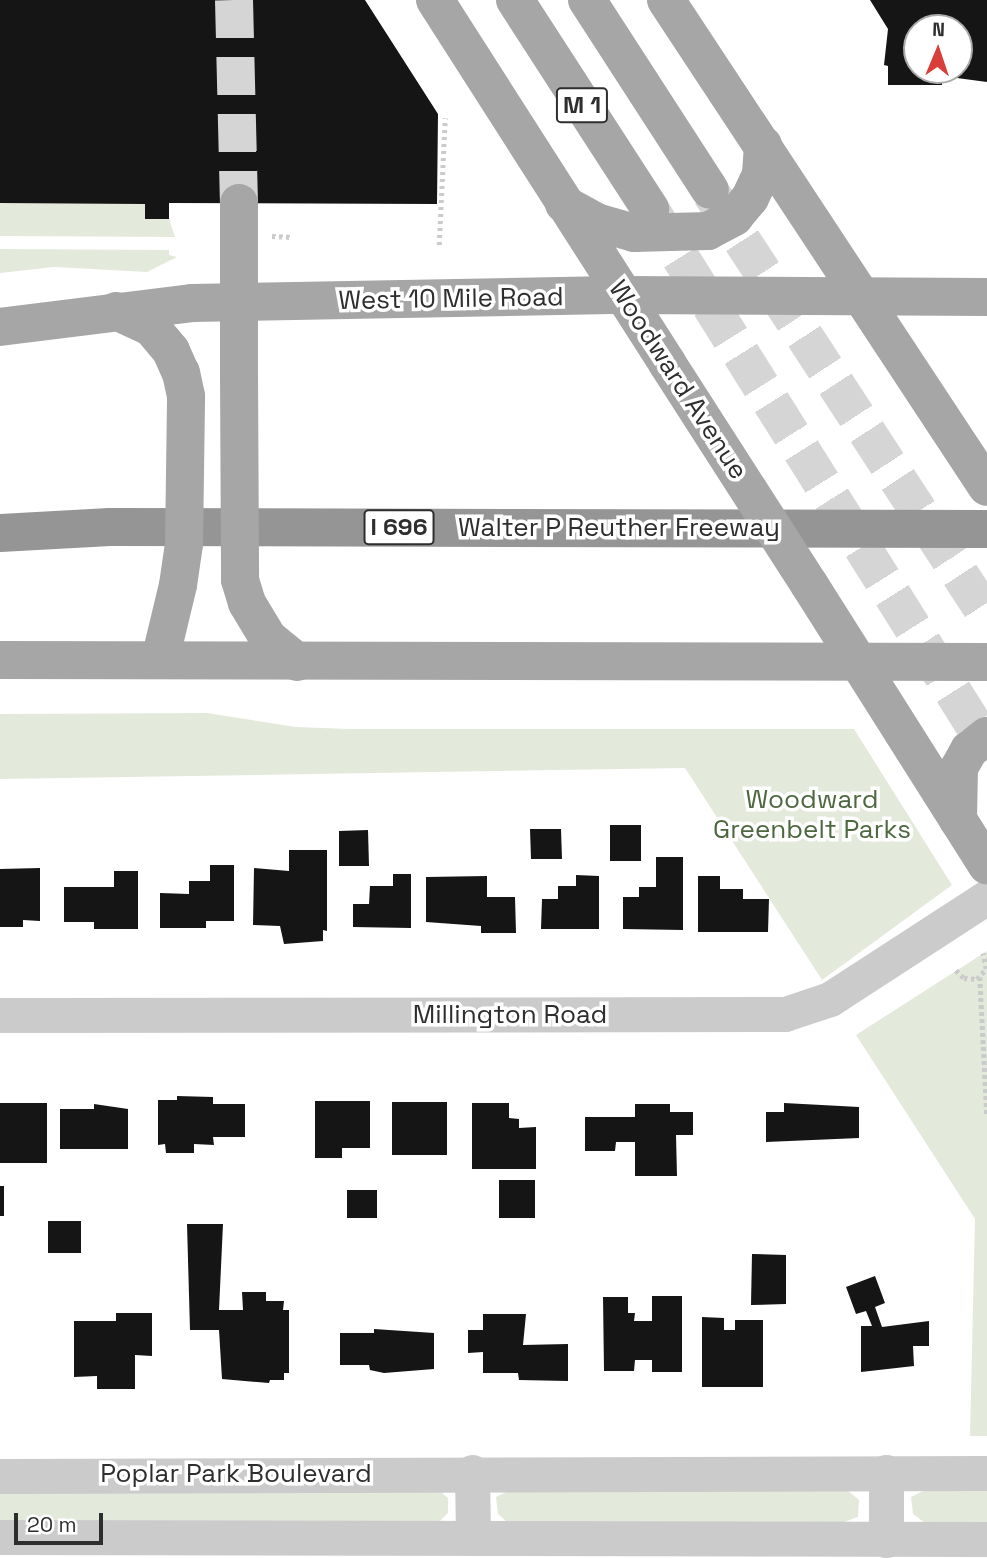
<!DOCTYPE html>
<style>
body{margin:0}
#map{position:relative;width:987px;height:1558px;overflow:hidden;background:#fff;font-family:"Space Grotesk",sans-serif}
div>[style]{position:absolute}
.green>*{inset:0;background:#e3eadc}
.building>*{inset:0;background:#151515}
.primary-tunnel>*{height:38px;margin-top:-19px;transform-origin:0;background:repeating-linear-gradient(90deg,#d5d5d5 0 38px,transparent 0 57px)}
.path>*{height:4.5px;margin-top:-2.25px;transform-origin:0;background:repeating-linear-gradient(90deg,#cbcbcb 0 3.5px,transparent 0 7px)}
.minor>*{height:35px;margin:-17.5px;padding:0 17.5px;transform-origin:17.5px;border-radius:17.5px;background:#cbcbcb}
.primary>*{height:38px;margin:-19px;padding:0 19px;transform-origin:19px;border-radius:19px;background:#a6a6a6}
.motorway>*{height:38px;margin:-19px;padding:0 19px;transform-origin:19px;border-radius:19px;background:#959595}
.primary-bridge>*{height:38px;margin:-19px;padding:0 19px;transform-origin:19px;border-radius:19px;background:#a6a6a6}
span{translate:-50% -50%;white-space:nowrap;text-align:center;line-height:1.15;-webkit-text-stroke:7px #fff;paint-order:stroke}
.shield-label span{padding:2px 5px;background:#fff;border:2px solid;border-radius:5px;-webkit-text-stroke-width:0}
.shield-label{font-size:24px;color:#2e2e2e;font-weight:700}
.street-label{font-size:26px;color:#2e2e2e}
.park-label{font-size:26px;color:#4d673e}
.north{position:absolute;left:903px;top:14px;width:70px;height:70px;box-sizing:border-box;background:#fff;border:2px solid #ababab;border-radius:50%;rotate:2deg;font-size:19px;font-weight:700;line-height:28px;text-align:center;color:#2e2e2e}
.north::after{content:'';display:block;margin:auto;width:24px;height:32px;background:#da3e3b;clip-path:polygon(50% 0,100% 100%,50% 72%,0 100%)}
.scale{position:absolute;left:14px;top:1513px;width:89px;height:32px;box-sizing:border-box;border:4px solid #2e2e2e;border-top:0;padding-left:9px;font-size:21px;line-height:24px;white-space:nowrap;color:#2e2e2e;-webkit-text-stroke:5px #fff;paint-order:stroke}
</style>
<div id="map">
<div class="green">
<i style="clip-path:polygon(0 0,144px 0,146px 219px,169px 219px,175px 237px,0 236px)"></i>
<i style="clip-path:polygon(0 249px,169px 250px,169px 255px,177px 257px,147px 272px,54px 267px,0 273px)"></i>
<i style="clip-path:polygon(207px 713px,296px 727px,349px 729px,854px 729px,952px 885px,822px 980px,685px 768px,0 779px,0 714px)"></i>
<i style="clip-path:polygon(987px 951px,987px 1436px,970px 1436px,975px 1219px,856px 1035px)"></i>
<i style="clip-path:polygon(931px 1487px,987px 1487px,987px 1523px,925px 1523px,913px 1514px,911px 1497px)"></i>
<i style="clip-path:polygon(0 1488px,436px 1488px,448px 1498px,448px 1513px,436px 1525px,0 1520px)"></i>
<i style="clip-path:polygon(515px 1488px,847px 1490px,859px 1500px,858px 1517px,841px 1523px,509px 1524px,498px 1514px,496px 1497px)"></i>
</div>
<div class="building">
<i style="clip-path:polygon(0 0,365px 0,438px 114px,437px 204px,169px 203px,169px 219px,145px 219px,145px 204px,0 203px)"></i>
<i style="clip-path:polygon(evenodd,870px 0,987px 0,987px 82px,942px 76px,942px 85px,888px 85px,888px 66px,884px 65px,888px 29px,870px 0,917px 28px,959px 28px,959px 70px,917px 70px,917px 28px)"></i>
<i style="clip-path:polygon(610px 825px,641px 825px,641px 861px,610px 861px)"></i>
<i style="clip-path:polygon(530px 829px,561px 829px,562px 859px,531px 859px)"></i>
<i style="clip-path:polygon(368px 830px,369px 866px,339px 866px,339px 831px)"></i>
<i style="clip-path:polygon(289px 850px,327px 850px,327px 931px,323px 930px,323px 941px,284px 944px,280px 926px,253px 925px,254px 868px,289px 871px)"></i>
<i style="clip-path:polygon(656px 857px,683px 857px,683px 930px,623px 929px,623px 897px,639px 897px,639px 887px,656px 887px)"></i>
<i style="clip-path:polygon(210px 865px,234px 865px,234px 921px,206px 921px,206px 928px,160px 928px,160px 893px,189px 894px,189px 881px,210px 881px)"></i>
<i style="clip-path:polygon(40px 868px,40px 921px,23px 920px,23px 927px,0 927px,0 869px)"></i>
<i style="clip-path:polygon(114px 871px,138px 871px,138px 929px,94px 929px,94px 922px,64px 922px,64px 887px,114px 887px)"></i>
<i style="clip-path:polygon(393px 874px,411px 874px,411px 928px,353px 927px,353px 904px,369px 904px,370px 886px,393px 886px)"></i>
<i style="clip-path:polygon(576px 875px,599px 876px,599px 929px,541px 929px,542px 899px,558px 899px,558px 886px,576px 886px)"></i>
<i style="clip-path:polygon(487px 876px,487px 897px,515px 897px,516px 933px,481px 933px,481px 926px,426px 922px,426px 877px)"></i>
<i style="clip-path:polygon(698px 876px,720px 876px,720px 889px,743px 889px,743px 899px,769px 899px,768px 932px,698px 932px)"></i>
<i style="clip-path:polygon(177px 1096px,213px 1097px,213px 1104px,245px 1104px,245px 1137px,213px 1137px,214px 1145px,194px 1144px,194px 1153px,166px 1153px,165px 1144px,158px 1145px,158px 1100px,177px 1100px)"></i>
<i style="clip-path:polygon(315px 1101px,370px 1101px,370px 1148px,342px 1148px,342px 1158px,315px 1158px)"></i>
<i style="clip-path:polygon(392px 1102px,447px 1102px,447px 1155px,392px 1155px)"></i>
<i style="clip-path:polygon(0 1103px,47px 1103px,47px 1163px,0 1163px)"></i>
<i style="clip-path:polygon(472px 1103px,509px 1103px,509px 1118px,519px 1119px,519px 1128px,536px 1127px,536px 1169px,472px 1169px)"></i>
<i style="clip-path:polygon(784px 1103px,859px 1107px,859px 1138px,766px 1142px,766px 1112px,784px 1112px)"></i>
<i style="clip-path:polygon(94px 1104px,128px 1109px,128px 1149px,60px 1149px,60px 1109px,94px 1109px)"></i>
<i style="clip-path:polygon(635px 1104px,670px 1104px,670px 1112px,693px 1112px,693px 1135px,676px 1135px,677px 1176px,635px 1176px,635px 1142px,616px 1142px,615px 1151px,585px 1151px,585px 1117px,635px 1117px)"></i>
<i style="clip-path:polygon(499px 1180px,535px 1180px,535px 1218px,499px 1218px)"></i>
<i style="clip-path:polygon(0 1186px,4px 1186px,4px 1216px,0 1216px)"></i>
<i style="clip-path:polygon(347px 1190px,377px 1190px,377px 1218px,347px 1218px)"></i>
<i style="clip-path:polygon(48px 1221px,81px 1221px,81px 1253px,48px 1253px)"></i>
<i style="clip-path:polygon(187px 1224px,223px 1224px,219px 1310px,243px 1310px,242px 1292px,266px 1292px,266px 1301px,284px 1301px,283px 1310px,289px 1310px,289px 1373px,284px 1373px,284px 1380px,270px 1380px,269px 1383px,222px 1379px,219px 1330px,190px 1330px)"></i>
<i style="clip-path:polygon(752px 1254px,786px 1255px,786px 1304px,751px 1305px)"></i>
<i style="clip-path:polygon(875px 1276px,885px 1303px,875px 1307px,882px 1327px,929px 1321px,929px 1346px,913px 1346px,914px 1366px,861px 1372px,861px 1326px,872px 1326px,866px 1311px,856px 1314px,846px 1287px)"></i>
<i style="clip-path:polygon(652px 1296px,682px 1296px,682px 1372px,652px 1372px,652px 1360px,635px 1360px,634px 1371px,604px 1371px,603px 1297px,628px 1297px,628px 1313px,635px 1313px,634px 1321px,652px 1321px)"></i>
<i style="clip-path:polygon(116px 1313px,152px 1313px,152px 1356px,135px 1355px,135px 1389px,97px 1389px,97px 1376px,74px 1377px,74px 1321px,116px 1321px)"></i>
<i style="clip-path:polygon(483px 1314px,526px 1314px,523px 1345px,568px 1344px,568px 1381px,519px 1380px,518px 1373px,483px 1373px,483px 1352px,468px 1353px,468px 1330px,483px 1330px)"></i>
<i style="clip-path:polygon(702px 1317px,724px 1318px,724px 1330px,735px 1330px,735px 1320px,763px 1320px,763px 1387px,702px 1387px)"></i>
<i style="clip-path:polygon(374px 1329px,434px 1333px,434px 1369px,384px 1373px,370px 1370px,369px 1365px,340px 1365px,340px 1333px,374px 1333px)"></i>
</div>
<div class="primary-tunnel">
<i style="left:234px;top:0;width:203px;rotate:88.6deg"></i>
<i style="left:711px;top:193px;width:505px;rotate:56.88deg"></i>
<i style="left:650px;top:209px;width:634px;rotate:57.89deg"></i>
</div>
<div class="path">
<i style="left:272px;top:236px;width:21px;rotate:3deg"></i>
<i style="left:439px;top:245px;width:127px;rotate:-87.3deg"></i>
<i style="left:956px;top:970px;width:11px;rotate:45deg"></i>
<i style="left:964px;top:978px;width:13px;rotate:4deg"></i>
<i style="left:977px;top:979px;width:13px;rotate:-48deg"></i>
<i style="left:986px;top:969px;width:16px;rotate:-101deg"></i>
<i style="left:980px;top:977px;width:137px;rotate:87.1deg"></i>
</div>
<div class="minor">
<i style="left:0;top:1015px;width:785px;rotate:-0.07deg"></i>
<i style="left:785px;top:1014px;width:47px;rotate:-18.4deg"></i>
<i style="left:830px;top:999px;width:187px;rotate:-33deg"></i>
<i style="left:472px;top:1472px;width:66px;rotate:89.1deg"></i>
<i style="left:886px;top:1472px;width:68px;rotate:90deg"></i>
<i style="left:0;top:1476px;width:987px;rotate:-0.17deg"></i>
<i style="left:0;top:1537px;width:987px;rotate:0.12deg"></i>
</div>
<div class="primary">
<i style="left:435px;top:0;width:431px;rotate:57.4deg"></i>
<i style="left:515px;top:0;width:249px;rotate:57.1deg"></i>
<i style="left:587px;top:0;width:226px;rotate:57.1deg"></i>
<i style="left:666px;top:0;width:583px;rotate:56.61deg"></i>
<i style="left:564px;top:204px;width:37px;rotate:29deg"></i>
<i style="left:596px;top:222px;width:40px;rotate:16deg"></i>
<i style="left:634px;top:233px;width:74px;rotate:-1.5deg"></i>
<i style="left:708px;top:231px;width:30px;rotate:-28deg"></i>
<i style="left:734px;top:217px;width:25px;rotate:-50deg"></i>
<i style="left:750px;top:198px;width:26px;rotate:-65deg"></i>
<i style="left:761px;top:174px;width:29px;rotate:-86deg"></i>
<i style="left:116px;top:311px;width:38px;rotate:25deg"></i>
<i style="left:151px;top:327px;width:31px;rotate:50deg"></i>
<i style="left:171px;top:351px;width:24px;rotate:66deg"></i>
<i style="left:0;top:327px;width:193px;rotate:-7.1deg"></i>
<i style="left:192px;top:303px;width:432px;rotate:-1.1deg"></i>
<i style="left:624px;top:295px;width:363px;rotate:0.3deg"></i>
<i style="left:239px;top:373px;width:170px;rotate:-90deg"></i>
<i style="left:240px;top:580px;width:24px;rotate:73deg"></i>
<i style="left:247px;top:603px;width:41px;rotate:59deg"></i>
<i style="left:268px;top:638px;width:38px;rotate:39deg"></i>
<i style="left:809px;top:584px;width:333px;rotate:57.7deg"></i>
<i style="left:0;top:660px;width:987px;rotate:0.12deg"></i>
<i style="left:160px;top:660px;width:77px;rotate:-76.5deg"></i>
<i style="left:958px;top:820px;width:52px;rotate:-88.9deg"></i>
<i style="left:959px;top:768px;width:21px;rotate:-61deg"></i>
<i style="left:969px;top:750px;width:23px;rotate:-38deg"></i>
</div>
<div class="motorway">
<i style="left:0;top:533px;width:110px;rotate:-3.1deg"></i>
<i style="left:110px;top:527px;width:877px;rotate:0.13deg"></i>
</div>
<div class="primary-bridge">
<i style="left:667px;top:363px;width:263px;rotate:57.3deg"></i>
<i style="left:239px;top:373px;width:207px;rotate:89.7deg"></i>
<i style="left:178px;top:585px;width:41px;rotate:-81.7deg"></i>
<i style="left:184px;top:544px;width:148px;rotate:-89.2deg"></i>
<i style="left:186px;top:396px;width:24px;rotate:-102deg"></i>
</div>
<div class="shield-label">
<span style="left:582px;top:105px">M 1</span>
<span style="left:399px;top:527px">I 696</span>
</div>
<div class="street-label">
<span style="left:451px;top:299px;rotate:-1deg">West 10 Mile Road</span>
<span style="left:678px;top:380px;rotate:57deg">Woodward Avenue</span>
<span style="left:619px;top:528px">Walter P Reuther Freeway</span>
<span style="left:510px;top:1015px">Millington Road</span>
<span style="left:236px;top:1474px">Poplar Park Boulevard</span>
</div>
<div class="park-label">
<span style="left:812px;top:815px">Woodward<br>Greenbelt Parks</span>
</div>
<div class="north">N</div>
<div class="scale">20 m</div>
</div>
